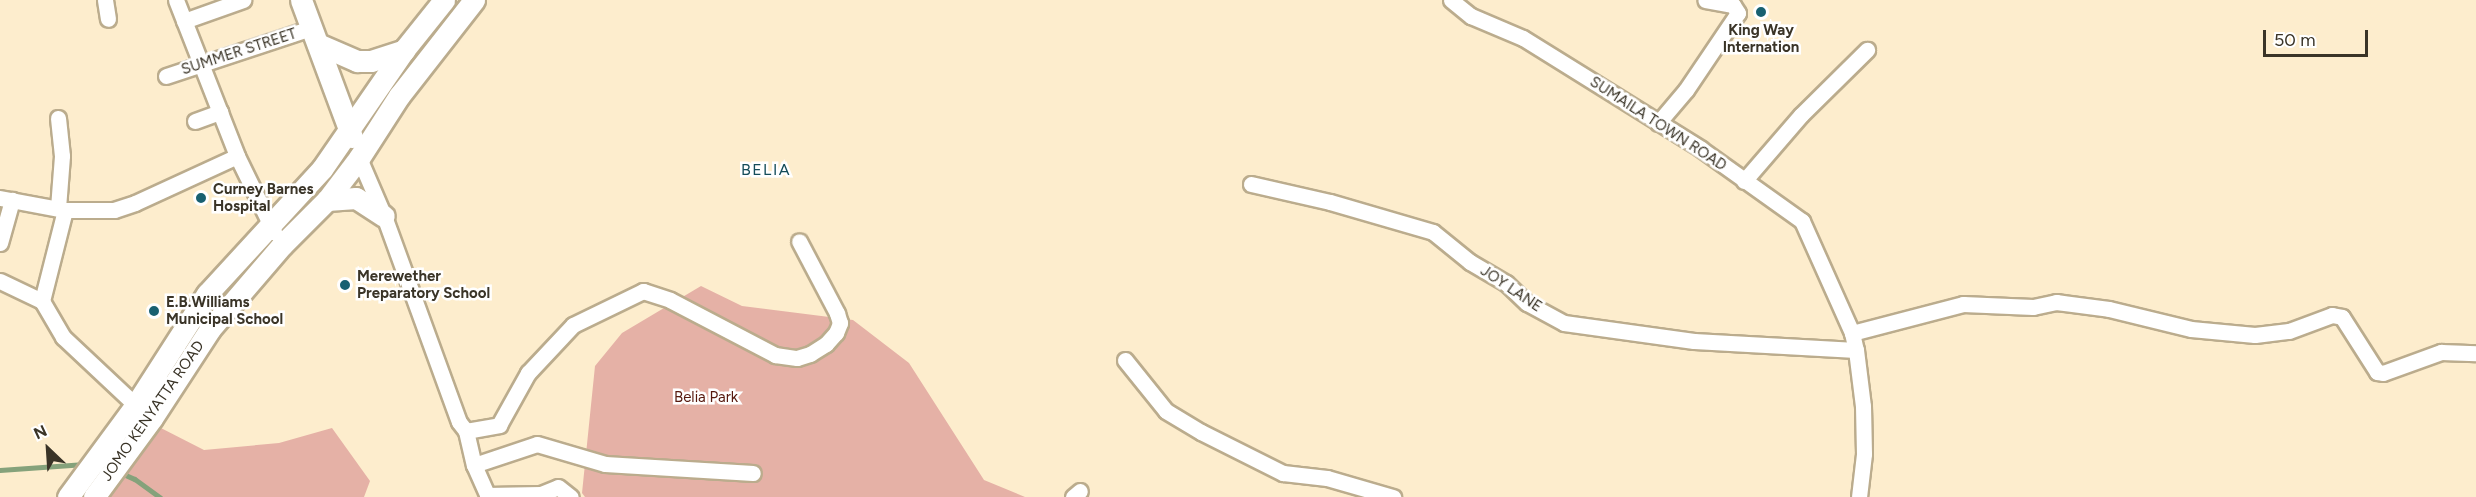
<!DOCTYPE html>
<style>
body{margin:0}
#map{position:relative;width:2476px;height:497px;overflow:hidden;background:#fdedcd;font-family:Figtree,sans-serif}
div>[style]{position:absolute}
.green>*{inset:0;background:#e5b1a6}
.stream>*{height:4.5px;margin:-2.25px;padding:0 2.25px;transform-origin:2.25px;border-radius:2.25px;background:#85a27b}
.roads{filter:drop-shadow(2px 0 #bbac8d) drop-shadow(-2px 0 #bbac8d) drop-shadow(0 2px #bbac8d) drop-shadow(0 -2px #bbac8d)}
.minor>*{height:15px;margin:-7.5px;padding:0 7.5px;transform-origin:7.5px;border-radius:7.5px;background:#fff}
.secondary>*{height:21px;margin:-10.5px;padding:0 10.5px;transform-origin:10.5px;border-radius:10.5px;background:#fff}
.dots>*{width:16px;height:16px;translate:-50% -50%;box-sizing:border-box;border:3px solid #fff;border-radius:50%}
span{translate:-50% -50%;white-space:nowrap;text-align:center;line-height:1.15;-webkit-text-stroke:5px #fff;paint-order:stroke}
.poi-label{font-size:15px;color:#3a3427;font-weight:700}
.left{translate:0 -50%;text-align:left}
.street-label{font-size:15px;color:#3a3427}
.park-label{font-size:15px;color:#57190e}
.neighbourhood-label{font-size:16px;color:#144c59;letter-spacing:1.5px}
.north{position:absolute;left:18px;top:419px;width:60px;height:60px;-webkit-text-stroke:4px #fff;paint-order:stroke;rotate:335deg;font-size:16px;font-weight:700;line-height:24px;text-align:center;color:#3a3427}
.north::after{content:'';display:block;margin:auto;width:21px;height:27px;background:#3a3427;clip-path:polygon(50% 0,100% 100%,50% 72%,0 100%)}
.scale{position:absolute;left:2263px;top:30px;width:105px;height:27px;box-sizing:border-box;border:3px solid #3a3427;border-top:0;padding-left:8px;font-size:18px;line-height:21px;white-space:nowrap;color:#3a3427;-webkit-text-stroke:4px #fff;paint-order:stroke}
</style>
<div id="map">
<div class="green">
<i style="clip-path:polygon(701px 286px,742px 306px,853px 320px,909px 363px,984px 480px,1025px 497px,585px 497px,582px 493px,595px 366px,622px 333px)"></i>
<i style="clip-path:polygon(155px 425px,204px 450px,279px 443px,332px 428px,370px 481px,364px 497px,95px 497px)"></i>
</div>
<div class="stream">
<i style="left:0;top:470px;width:85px;rotate:-4deg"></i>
<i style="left:119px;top:472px;width:17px;rotate:24deg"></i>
<i style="left:135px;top:479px;width:31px;rotate:36deg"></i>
</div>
<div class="roads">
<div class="minor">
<i style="left:105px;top:0;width:19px;rotate:81deg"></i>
<i style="left:176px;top:0;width:168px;rotate:68.6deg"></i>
<i style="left:237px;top:156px;width:85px;rotate:64deg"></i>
<i style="left:1451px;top:0;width:26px;rotate:39deg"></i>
<i style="left:1471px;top:16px;width:56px;rotate:22.9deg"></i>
<i style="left:1523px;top:38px;width:210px;rotate:31.9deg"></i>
<i style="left:1701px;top:149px;width:124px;rotate:35.5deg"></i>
<i style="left:1802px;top:221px;width:123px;rotate:65.9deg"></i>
<i style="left:1852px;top:333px;width:17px;rotate:77deg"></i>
<i style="left:1856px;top:350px;width:56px;rotate:82.9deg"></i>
<i style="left:1863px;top:406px;width:48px;rotate:88.8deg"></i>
<i style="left:1864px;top:454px;width:43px;rotate:96.6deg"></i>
<i style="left:184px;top:21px;width:63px;rotate:-19.6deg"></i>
<i style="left:166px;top:76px;width:153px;rotate:-18.3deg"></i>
<i style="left:58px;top:118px;width:38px;rotate:84deg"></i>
<i style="left:62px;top:156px;width:52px;rotate:94.4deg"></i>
<i style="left:195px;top:121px;width:27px;rotate:-20deg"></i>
<i style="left:1658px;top:123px;width:43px;rotate:-49.7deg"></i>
<i style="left:1686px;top:90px;width:93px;rotate:-56deg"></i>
<i style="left:1738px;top:13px;width:9px;rotate:-122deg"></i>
<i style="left:1733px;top:5px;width:28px;rotate:-170deg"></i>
<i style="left:359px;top:158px;width:63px;rotate:66.7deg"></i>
<i style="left:384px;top:216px;width:219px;rotate:70deg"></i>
<i style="left:459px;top:422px;width:11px;rotate:52deg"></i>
<i style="left:466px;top:431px;width:35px;rotate:77deg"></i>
<i style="left:474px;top:465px;width:35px;rotate:66deg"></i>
<i style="left:1744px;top:181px;width:87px;rotate:-49.2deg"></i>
<i style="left:1801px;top:115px;width:93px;rotate:-44.6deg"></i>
<i style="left:1251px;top:184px;width:81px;rotate:12.8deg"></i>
<i style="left:1330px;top:202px;width:107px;rotate:16.2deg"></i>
<i style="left:1433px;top:232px;width:48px;rotate:39deg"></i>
<i style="left:1470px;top:262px;width:42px;rotate:30.3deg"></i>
<i style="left:1506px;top:283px;width:29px;rotate:44deg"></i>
<i style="left:1527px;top:303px;width:42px;rotate:28.4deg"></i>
<i style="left:1564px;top:323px;width:131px;rotate:7.9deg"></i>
<i style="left:1694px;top:341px;width:162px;rotate:3.2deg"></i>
<i style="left:0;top:198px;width:66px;rotate:10.5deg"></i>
<i style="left:65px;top:210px;width:49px"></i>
<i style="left:114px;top:210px;width:22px;rotate:-18deg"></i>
<i style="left:135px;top:203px;width:112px;rotate:-24.7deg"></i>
<i style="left:65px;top:210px;width:94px;rotate:104.2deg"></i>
<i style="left:42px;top:301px;width:42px;rotate:59.7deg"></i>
<i style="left:63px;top:337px;width:110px;rotate:43.2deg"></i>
<i style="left:0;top:243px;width:45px;rotate:-74.4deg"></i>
<i style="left:0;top:281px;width:47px;rotate:25.5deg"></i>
<i style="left:1852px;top:333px;width:115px;rotate:-14.6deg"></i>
<i style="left:1963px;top:304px;width:70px;rotate:2.5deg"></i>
<i style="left:2033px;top:307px;width:24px;rotate:-12deg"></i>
<i style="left:2056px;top:302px;width:53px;rotate:7.5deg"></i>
<i style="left:2109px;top:309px;width:84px;rotate:13.7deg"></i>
<i style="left:2191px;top:329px;width:64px;rotate:5.4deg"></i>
<i style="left:2255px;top:335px;width:34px;rotate:-7deg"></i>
<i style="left:2289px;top:331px;width:46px;rotate:-20.4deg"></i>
<i style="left:2332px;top:315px;width:10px;rotate:11deg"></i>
<i style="left:2342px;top:317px;width:65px;rotate:57.5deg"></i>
<i style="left:2377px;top:372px;width:6px;rotate:9deg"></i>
<i style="left:2383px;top:373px;width:62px;rotate:-19.9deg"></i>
<i style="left:2441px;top:352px;width:35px;rotate:2deg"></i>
<i style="left:1125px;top:360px;width:65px;rotate:51.2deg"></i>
<i style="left:1166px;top:411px;width:41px;rotate:31deg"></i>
<i style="left:1201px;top:432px;width:92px;rotate:26.6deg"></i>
<i style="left:1283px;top:473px;width:44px;rotate:6.5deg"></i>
<i style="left:1327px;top:478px;width:69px;rotate:16.1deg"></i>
<i style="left:466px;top:431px;width:34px;rotate:-10deg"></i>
<i style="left:499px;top:425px;width:60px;rotate:-60.9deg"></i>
<i style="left:528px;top:373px;width:66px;rotate:-46.8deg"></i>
<i style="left:573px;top:325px;width:78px;rotate:-25.9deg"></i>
<i style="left:643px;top:291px;width:28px;rotate:18deg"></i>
<i style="left:670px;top:300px;width:119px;rotate:27.6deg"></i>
<i style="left:775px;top:355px;width:22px;rotate:8deg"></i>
<i style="left:797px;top:358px;width:14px;rotate:-17deg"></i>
<i style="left:810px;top:354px;width:19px;rotate:-32deg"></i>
<i style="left:826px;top:344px;width:15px;rotate:-48deg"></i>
<i style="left:836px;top:333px;width:11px;rotate:-68deg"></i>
<i style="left:840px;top:323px;width:10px;rotate:-107deg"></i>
<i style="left:837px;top:313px;width:81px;rotate:-117.8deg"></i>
<i style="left:474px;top:465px;width:66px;rotate:-18.4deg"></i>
<i style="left:537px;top:444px;width:71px;rotate:16.4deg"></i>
<i style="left:605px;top:464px;width:148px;rotate:3.5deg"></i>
<i style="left:487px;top:495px;width:54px;rotate:-1.1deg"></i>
<i style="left:541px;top:494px;width:18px;rotate:-22deg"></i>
<i style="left:558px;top:487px;width:16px;rotate:38deg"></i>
<i style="left:1073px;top:497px;width:9px;rotate:-41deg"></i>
</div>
<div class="secondary">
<i style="left:301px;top:0;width:146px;rotate:69.6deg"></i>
<i style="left:318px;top:44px;width:43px;rotate:23.6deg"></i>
<i style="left:357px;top:61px;width:14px"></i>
<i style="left:371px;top:61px;width:35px;rotate:-18deg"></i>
<i style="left:327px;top:200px;width:29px;rotate:-4deg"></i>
<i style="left:356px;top:198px;width:33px;rotate:33deg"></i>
<i style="left:68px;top:497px;width:113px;rotate:-53.6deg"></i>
<i style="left:135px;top:406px;width:133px;rotate:-57.3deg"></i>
<i style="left:207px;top:294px;width:170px;rotate:-47.4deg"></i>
<i style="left:322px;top:169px;width:145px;rotate:-55.4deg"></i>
<i style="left:404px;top:50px;width:64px;rotate:-51.3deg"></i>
<i style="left:94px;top:497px;width:98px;rotate:-53.7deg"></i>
<i style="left:152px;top:418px;width:106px;rotate:-56.9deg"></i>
<i style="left:210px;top:329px;width:111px;rotate:-49.4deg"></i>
<i style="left:282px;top:245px;width:64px;rotate:-45deg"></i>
<i style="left:327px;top:200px;width:53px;rotate:-52.7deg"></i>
<i style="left:359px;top:158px;width:74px;rotate:-57.2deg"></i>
<i style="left:399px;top:96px;width:122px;rotate:-52deg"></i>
</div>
</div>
<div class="dots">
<i style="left:1761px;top:12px;background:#186070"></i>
<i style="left:201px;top:198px;background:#186070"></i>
<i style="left:345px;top:285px;background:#186070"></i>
<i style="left:154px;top:311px;background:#186070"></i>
</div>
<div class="poi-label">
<span style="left:1761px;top:39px">King Way<br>Internation</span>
<span class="left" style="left:213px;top:198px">Curney Barnes<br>Hospital</span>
<span class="left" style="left:357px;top:285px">Merewether<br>Preparatory School</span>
<span class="left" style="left:166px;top:311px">E.B.Williams<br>Municipal School</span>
</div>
<div class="street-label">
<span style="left:239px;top:52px;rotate:-18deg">SUMMER STREET</span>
<span style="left:1658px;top:124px;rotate:33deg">SUMAILA TOWN ROAD</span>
<span style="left:1511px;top:289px;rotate:34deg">JOY LANE</span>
<span style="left:153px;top:411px;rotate:-55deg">JOMO KENYATTA ROAD</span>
</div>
<div class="park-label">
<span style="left:706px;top:398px">Belia Park</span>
</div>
<div class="neighbourhood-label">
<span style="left:766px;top:170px">BELIA</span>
</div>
<div class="north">N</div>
<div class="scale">50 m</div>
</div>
